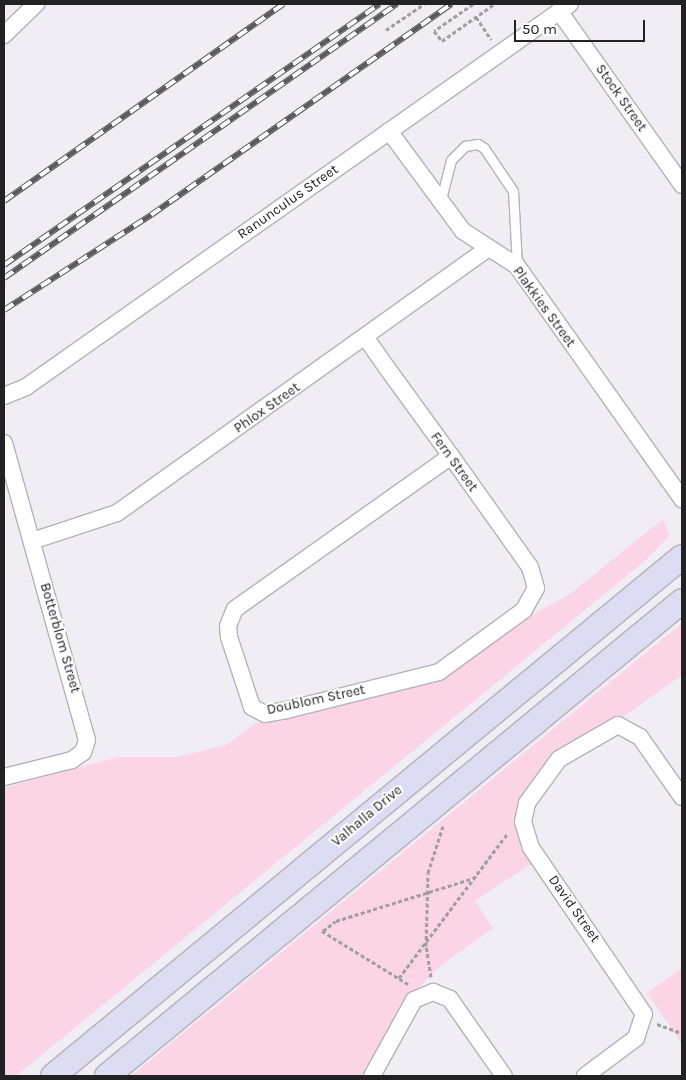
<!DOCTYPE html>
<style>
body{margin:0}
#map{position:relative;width:686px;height:1080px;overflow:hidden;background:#f1edf5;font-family:Karla,sans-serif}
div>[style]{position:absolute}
.green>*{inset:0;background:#fbd4e6}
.path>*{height:3px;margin-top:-1.5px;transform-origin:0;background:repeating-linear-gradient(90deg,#a09da3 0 4px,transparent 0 6.5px)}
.roads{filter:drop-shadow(1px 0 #b4b1b9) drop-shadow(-1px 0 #b4b1b9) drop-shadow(0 1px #b4b1b9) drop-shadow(0 -1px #b4b1b9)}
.service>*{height:9px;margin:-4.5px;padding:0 4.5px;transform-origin:4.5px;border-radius:4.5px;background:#fff}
.minor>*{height:16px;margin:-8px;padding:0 8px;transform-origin:8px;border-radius:8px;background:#fff}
.secondary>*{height:24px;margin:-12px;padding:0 12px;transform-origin:12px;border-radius:12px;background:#dcdcf3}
.rail>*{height:5.5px;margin-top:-2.75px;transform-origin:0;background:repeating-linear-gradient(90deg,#fff 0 11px,#5b595c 0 22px);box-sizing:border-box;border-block:1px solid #5b595c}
span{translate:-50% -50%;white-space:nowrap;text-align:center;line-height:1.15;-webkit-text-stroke:4px #fff;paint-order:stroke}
.street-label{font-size:14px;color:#222123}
.frame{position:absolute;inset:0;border:5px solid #222123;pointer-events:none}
.scale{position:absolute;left:514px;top:20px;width:131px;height:22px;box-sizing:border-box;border:2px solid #222123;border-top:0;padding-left:6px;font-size:15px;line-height:18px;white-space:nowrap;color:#222123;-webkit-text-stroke:4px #fff;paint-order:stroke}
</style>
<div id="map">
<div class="green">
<i style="clip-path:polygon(663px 519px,669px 536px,646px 560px,16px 1076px,4px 1076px,4px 788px,118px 757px,177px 757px,226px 745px,256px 723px,437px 682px,515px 624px,570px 594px)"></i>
<i style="clip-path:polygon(682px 623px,682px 675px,619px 720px,602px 723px,539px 772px,525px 794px,534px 862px,475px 901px,493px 928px,440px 966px,412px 995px,367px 1076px,131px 1076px)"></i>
<i style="clip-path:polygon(682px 968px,682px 1044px,647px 993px)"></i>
</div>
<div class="path">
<i style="left:473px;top:4px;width:47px;rotate:145.3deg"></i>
<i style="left:434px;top:31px;width:13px;rotate:51deg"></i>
<i style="left:442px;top:41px;width:64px;rotate:-35.4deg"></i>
<i style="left:476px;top:17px;width:27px;rotate:56deg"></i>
<i style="left:386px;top:30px;width:46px;rotate:-34.4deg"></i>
<i style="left:322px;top:931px;width:101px;rotate:31.6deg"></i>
<i style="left:323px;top:931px;width:16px;rotate:-38deg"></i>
<i style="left:336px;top:921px;width:145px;rotate:-17.3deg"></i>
<i style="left:431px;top:977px;width:31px;rotate:-99deg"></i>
<i style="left:426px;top:946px;width:73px;rotate:-88.4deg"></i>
<i style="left:428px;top:873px;width:49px;rotate:-72.3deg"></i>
<i style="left:399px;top:978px;width:181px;rotate:-53.1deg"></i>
<i style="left:657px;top:1024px;width:27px;rotate:20deg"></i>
</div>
<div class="roads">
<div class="service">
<i style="left:441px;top:199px;width:40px;rotate:-75.6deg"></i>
<i style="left:451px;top:160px;width:20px;rotate:-45deg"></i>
<i style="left:465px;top:146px;width:13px;rotate:-9deg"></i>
<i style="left:478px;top:144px;width:7px;rotate:34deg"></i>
<i style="left:484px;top:148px;width:52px;rotate:56deg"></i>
<i style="left:513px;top:191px;width:75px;rotate:86.9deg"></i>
</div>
<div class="minor">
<i style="left:559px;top:11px;width:213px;rotate:54.7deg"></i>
<i style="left:4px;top:35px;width:45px;rotate:-44.1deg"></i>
<i style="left:389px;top:131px;width:124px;rotate:53.5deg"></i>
<i style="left:463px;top:231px;width:64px;rotate:32.9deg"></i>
<i style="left:517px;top:266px;width:286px;rotate:54.7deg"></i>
<i style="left:366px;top:338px;width:37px;rotate:55deg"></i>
<i style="left:387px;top:368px;width:109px;rotate:54deg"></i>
<i style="left:451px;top:456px;width:136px;rotate:54.6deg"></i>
<i style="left:530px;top:567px;width:22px;rotate:74deg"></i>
<i style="left:536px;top:588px;width:25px;rotate:119deg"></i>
<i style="left:524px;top:610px;width:105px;rotate:143.9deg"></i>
<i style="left:439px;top:672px;width:157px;rotate:166deg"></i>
<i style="left:287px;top:710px;width:22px;rotate:170deg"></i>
<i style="left:265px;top:714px;width:15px;rotate:-152deg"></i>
<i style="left:252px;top:707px;width:74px;rotate:-108.2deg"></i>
<i style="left:229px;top:637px;width:11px;rotate:-95deg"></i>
<i style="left:228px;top:626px;width:18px;rotate:-68deg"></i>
<i style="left:235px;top:609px;width:265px;rotate:-35.3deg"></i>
<i style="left:4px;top:396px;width:24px;rotate:-22deg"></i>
<i style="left:26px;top:387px;width:665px;rotate:-35.15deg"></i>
<i style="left:4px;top:443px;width:308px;rotate:74.4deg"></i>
<i style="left:87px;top:740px;width:13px;rotate:108deg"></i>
<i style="left:83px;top:752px;width:14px;rotate:144deg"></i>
<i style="left:72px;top:760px;width:70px;rotate:166deg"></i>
<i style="left:32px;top:541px;width:89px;rotate:-18.2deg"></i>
<i style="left:117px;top:513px;width:456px;rotate:-35.5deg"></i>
<i style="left:372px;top:1076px;width:87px;rotate:-61.1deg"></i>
<i style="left:414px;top:1000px;width:21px;rotate:-23deg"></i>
<i style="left:433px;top:992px;width:18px;rotate:22deg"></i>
<i style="left:450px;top:999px;width:94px;rotate:55deg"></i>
<i style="left:585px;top:1076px;width:64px;rotate:-36.7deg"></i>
<i style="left:636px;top:1038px;width:25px;rotate:-72deg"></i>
<i style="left:644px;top:1014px;width:201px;rotate:-124.2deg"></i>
<i style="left:531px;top:848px;width:27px;rotate:-107deg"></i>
<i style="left:523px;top:822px;width:19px;rotate:-78deg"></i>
<i style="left:527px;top:803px;width:54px;rotate:-54deg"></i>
<i style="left:559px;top:759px;width:68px;rotate:-30deg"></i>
<i style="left:618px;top:725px;width:25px;rotate:29deg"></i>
<i style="left:640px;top:737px;width:73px;rotate:55deg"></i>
</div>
<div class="secondary">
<i style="left:53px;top:1076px;width:815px;rotate:-39.53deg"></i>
<i style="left:107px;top:1076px;width:746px;rotate:-39.56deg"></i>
</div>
</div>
<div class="rail">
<i style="left:4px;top:201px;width:342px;rotate:-35.2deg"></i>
<i style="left:4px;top:265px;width:457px;rotate:-34.8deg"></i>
<i style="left:4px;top:278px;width:479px;rotate:-34.9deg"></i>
<i style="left:4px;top:310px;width:175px;rotate:-32.9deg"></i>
<i style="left:151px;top:215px;width:367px;rotate:-35.1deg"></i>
</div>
<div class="street-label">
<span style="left:621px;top:98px;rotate:55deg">Stock Street</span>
<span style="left:288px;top:202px;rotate:-35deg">Ranunculus Street</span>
<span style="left:544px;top:307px;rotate:54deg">Plakkies Street</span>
<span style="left:267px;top:408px;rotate:-35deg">Phlox Street</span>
<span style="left:454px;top:462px;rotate:54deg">Fern Street</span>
<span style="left:60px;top:638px;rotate:74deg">Botterblom Street</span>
<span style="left:316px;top:700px;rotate:-12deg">Doublom Street</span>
<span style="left:367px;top:816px;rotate:-40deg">Valhalla Drive</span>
<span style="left:574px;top:909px;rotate:55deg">David Street</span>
</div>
<div class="frame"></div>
<div class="scale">50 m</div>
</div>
